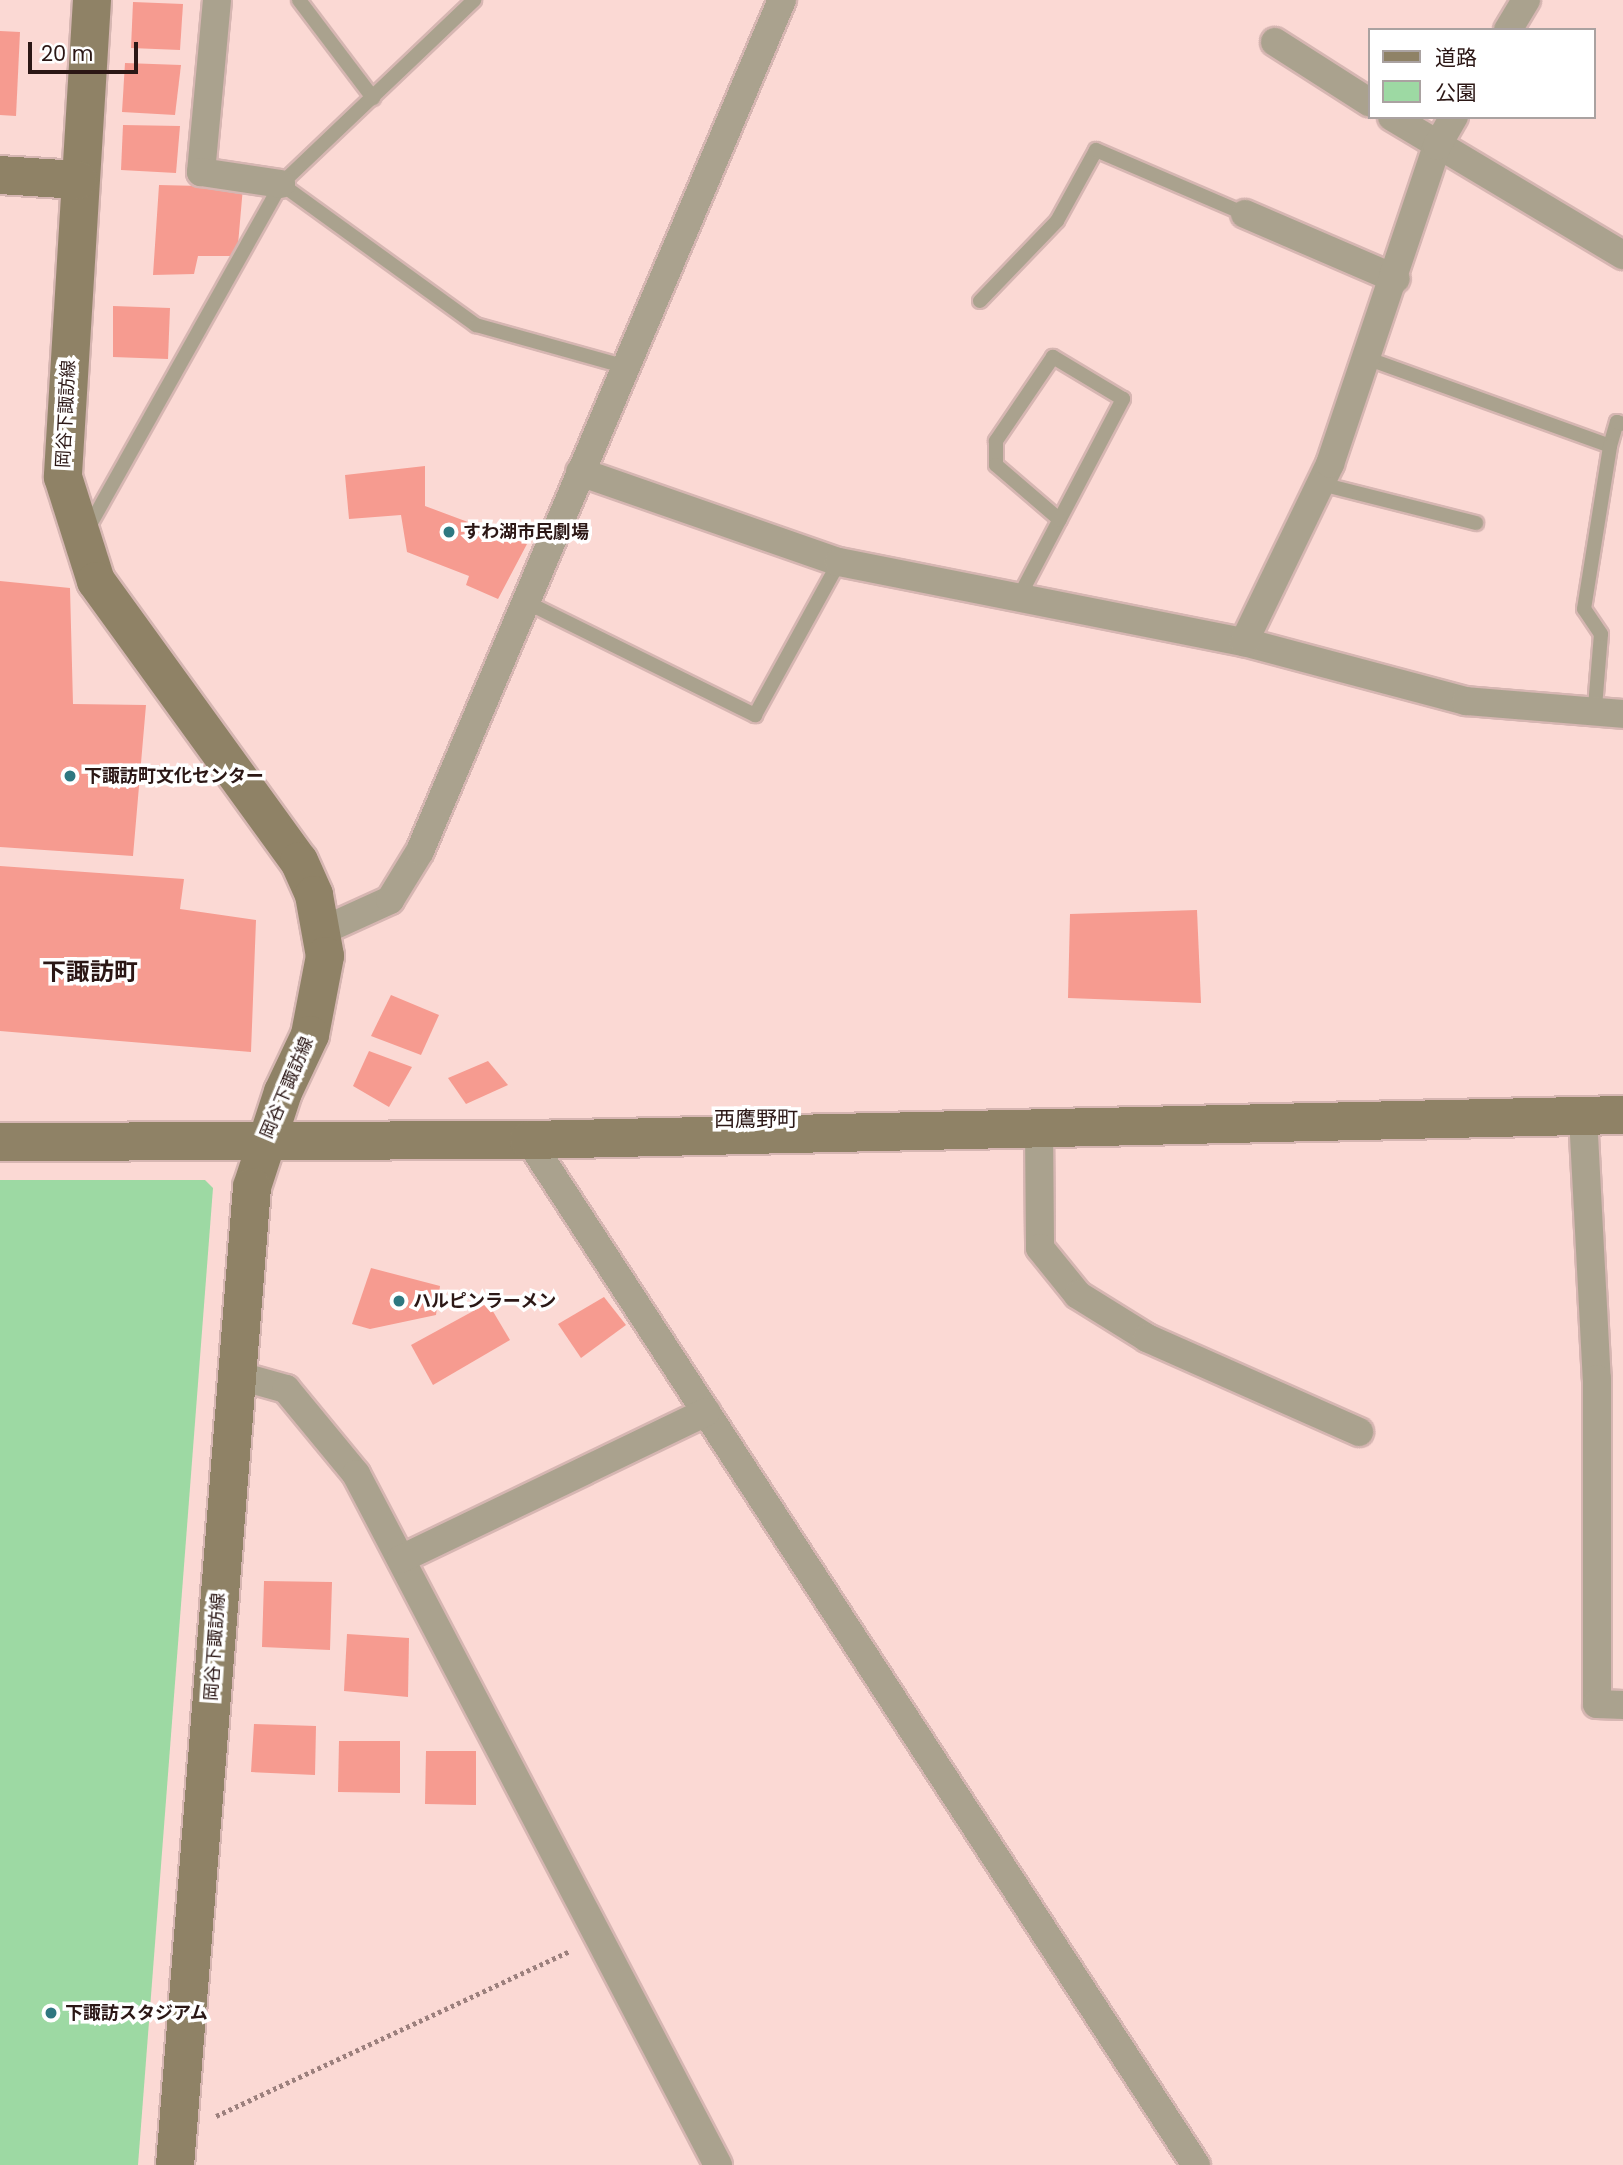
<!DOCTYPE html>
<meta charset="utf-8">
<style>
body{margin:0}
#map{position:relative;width:1623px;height:2165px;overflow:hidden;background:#fbd9d4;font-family:Poppins,"Noto Sans JP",sans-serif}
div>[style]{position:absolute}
.green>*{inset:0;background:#9dd9a3}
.building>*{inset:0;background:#f69b90}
.path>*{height:4.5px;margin-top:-2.25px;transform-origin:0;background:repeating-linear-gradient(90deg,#9c807d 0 3.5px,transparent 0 7px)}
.roads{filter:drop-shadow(2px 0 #d6b6b2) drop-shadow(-2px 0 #d6b6b2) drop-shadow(0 2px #d6b6b2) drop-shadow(0 -2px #d6b6b2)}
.lane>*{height:14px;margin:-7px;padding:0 7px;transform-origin:7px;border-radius:7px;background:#aaa28e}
.street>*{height:28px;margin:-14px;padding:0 14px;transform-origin:14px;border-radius:14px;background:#aaa28e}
.secondary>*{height:38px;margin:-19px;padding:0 19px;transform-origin:19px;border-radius:19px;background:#8f8266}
.dots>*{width:19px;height:19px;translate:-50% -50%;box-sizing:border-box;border:4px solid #fff;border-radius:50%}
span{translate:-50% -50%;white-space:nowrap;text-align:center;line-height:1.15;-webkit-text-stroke:7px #fff;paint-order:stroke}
.street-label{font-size:18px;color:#2b1715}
.poi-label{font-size:18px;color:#2b1715;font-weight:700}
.left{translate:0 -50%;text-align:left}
.quarter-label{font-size:21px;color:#2b1715}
.district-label{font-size:24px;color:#2b1715;font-weight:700}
.legend{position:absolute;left:1368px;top:28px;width:228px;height:91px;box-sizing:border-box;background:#fff;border:2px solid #aaa2a1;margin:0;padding:9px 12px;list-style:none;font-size:21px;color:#2b1715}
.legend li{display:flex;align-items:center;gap:14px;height:35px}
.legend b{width:35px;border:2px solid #aaa2a1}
.scale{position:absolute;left:28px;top:42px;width:110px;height:32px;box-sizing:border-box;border:4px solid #2b1715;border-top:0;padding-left:9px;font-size:21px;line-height:24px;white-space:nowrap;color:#2b1715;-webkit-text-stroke:5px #fff;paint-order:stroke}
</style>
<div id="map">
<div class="green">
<i style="clip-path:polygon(0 1180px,205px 1180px,213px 1188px,138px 2165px,0 2165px)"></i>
</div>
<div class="building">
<i style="clip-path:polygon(133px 2px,183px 4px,180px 50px,131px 48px)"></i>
<i style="clip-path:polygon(0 31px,20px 32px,16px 116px,0 115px)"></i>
<i style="clip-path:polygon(125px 63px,181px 65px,175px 115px,122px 112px)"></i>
<i style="clip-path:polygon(123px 125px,180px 126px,176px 173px,121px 170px)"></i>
<i style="clip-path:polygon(159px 185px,243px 187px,237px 256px,198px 256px,194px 274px,153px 275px)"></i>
<i style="clip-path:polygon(113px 306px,170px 308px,168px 359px,113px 357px)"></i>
<i style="clip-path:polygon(425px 466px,425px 506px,527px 544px,498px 599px,466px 585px,469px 576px,407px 552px,401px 515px,349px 519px,345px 475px)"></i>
<i style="clip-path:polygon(0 581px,70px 588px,73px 704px,146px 705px,133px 856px,0 847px)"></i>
<i style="clip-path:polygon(0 866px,184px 879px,180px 909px,256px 920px,251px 1052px,0 1031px)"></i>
<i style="clip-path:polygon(1197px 910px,1201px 1003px,1068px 998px,1070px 914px)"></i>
<i style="clip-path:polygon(391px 995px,439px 1015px,421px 1055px,371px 1036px)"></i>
<i style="clip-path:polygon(369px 1051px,412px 1067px,389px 1107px,353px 1086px)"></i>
<i style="clip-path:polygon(488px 1061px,508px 1085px,466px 1104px,448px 1078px)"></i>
<i style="clip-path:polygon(371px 1268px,440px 1286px,436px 1315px,370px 1329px,352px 1324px)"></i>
<i style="clip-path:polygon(604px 1297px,626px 1325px,581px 1358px,558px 1324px)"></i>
<i style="clip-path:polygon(488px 1303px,510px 1340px,433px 1385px,411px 1345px)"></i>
<i style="clip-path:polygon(264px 1581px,332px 1582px,330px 1650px,262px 1647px)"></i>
<i style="clip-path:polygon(347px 1634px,409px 1638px,408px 1697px,344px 1691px)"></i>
<i style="clip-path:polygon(254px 1724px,316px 1726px,315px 1775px,251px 1772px)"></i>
<i style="clip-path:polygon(339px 1741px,400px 1741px,400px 1793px,338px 1792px)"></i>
<i style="clip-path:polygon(426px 1751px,476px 1751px,476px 1805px,425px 1804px)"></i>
</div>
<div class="path">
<i style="left:216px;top:2116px;width:391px;rotate:-25deg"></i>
</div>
<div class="roads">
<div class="lane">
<i style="left:299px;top:0;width:123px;rotate:52.9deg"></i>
<i style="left:281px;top:184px;width:241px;rotate:35.9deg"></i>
<i style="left:476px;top:325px;width:153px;rotate:15.6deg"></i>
<i style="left:980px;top:301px;width:111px;rotate:-46.1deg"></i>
<i style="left:1057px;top:221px;width:81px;rotate:-61.2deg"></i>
<i style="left:1096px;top:150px;width:162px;rotate:23.2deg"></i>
<i style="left:1366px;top:358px;width:259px;rotate:19.8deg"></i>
<i style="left:1610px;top:446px;width:25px;rotate:-74deg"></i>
<i style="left:1617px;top:422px;width:6px;rotate:18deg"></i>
<i style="left:1321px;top:484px;width:160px;rotate:14.1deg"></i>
<i style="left:87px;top:530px;width:397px;rotate:-60.7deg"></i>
<i style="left:281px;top:184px;width:267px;rotate:-43.6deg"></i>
<i style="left:1019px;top:597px;width:224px;rotate:-62.3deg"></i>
<i style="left:1123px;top:399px;width:82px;rotate:-149deg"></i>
<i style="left:1053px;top:357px;width:102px;rotate:124.2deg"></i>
<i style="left:996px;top:441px;width:24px;rotate:90deg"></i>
<i style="left:996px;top:465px;width:84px;rotate:40.7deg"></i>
<i style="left:524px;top:601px;width:258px;rotate:26.3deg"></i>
<i style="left:755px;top:715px;width:175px;rotate:-61.2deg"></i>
<i style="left:1595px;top:707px;width:73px;rotate:-85.3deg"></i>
<i style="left:1601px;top:634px;width:30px;rotate:-124deg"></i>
<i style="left:1584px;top:609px;width:165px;rotate:-80.9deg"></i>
</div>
<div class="street">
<i style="left:217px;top:0;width:173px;rotate:95.3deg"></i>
<i style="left:201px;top:172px;width:81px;rotate:8.5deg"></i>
<i style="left:1508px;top:30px;width:35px;rotate:-59deg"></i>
<i style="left:1275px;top:42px;width:112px;rotate:32.6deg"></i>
<i style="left:1392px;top:117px;width:269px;rotate:30.9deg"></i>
<i style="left:1245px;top:214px;width:164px;rotate:23.3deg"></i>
<i style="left:580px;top:472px;width:274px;rotate:19.2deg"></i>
<i style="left:839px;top:562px;width:413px;rotate:11.2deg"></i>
<i style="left:1244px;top:642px;width:230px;rotate:14.9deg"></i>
<i style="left:1466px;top:701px;width:158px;rotate:4.7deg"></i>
<i style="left:1244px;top:642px;width:198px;rotate:-64.2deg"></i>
<i style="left:1330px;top:464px;width:336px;rotate:-71.4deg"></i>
<i style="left:1437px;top:146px;width:34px;rotate:-60deg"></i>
<i style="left:322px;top:931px;width:75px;rotate:-24.5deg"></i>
<i style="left:390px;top:900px;width:57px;rotate:-58.5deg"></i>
<i style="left:420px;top:851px;width:925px;rotate:-66.96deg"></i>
<i style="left:1583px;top:1116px;width:263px;rotate:87deg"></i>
<i style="left:1597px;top:1379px;width:325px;rotate:90deg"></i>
<i style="left:1597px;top:1704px;width:26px;rotate:2deg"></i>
<i style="left:1039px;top:1128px;width:120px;rotate:89.5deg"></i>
<i style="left:1040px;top:1248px;width:60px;rotate:51deg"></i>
<i style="left:1078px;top:1295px;width:81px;rotate:31.9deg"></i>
<i style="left:1147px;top:1338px;width:232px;rotate:23.9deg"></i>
<i style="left:529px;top:1140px;width:1223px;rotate:56.95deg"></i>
<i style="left:236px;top:1375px;width:52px;rotate:15.6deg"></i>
<i style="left:286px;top:1389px;width:110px;rotate:50.5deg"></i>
<i style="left:356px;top:1474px;width:780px;rotate:62.35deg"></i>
<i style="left:401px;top:1559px;width:339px;rotate:-25.7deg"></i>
</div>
<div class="secondary">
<i style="left:92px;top:0;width:478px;rotate:93.5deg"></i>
<i style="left:63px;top:477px;width:109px;rotate:72.4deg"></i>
<i style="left:96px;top:581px;width:346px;rotate:54.1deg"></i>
<i style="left:299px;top:861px;width:37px;rotate:66deg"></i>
<i style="left:314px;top:895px;width:62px;rotate:79.8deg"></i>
<i style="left:325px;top:956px;width:80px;rotate:100.8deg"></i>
<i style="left:310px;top:1035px;width:63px;rotate:115.3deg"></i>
<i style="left:283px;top:1092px;width:100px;rotate:108.1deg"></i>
<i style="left:252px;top:1187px;width:981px;rotate:94.5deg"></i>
<i style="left:0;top:175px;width:78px;rotate:3.7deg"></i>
<i style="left:0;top:1142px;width:529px;rotate:-0.22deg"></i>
<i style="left:529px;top:1140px;width:1094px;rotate:-1.31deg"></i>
</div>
</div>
<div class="dots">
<i style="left:449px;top:532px;background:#2f7780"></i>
<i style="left:70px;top:776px;background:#2f7780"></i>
<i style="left:399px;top:1301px;background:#2f7780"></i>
<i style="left:51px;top:2013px;background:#2f7780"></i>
</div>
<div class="street-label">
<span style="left:66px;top:414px;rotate:-87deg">岡谷下諏訪線</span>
<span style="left:287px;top:1088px;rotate:-67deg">岡谷下諏訪線</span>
<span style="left:215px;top:1647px;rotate:-86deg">岡谷下諏訪線</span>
</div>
<div class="poi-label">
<span class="left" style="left:463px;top:532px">すわ湖市民劇場</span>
<span class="left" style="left:84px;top:776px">下諏訪町文化センター</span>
<span class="left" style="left:413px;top:1301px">ハルピンラーメン</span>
<span class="left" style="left:65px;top:2013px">下諏訪スタジアム</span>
</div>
<div class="quarter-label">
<span style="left:756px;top:1119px">西鷹野町</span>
</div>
<div class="district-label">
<span style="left:90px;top:972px">下諏訪町</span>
</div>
<ul class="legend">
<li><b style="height:9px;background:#8f8266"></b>道路</li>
<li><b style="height:19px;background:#9dd9a3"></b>公園</li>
</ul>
<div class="scale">20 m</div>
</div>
